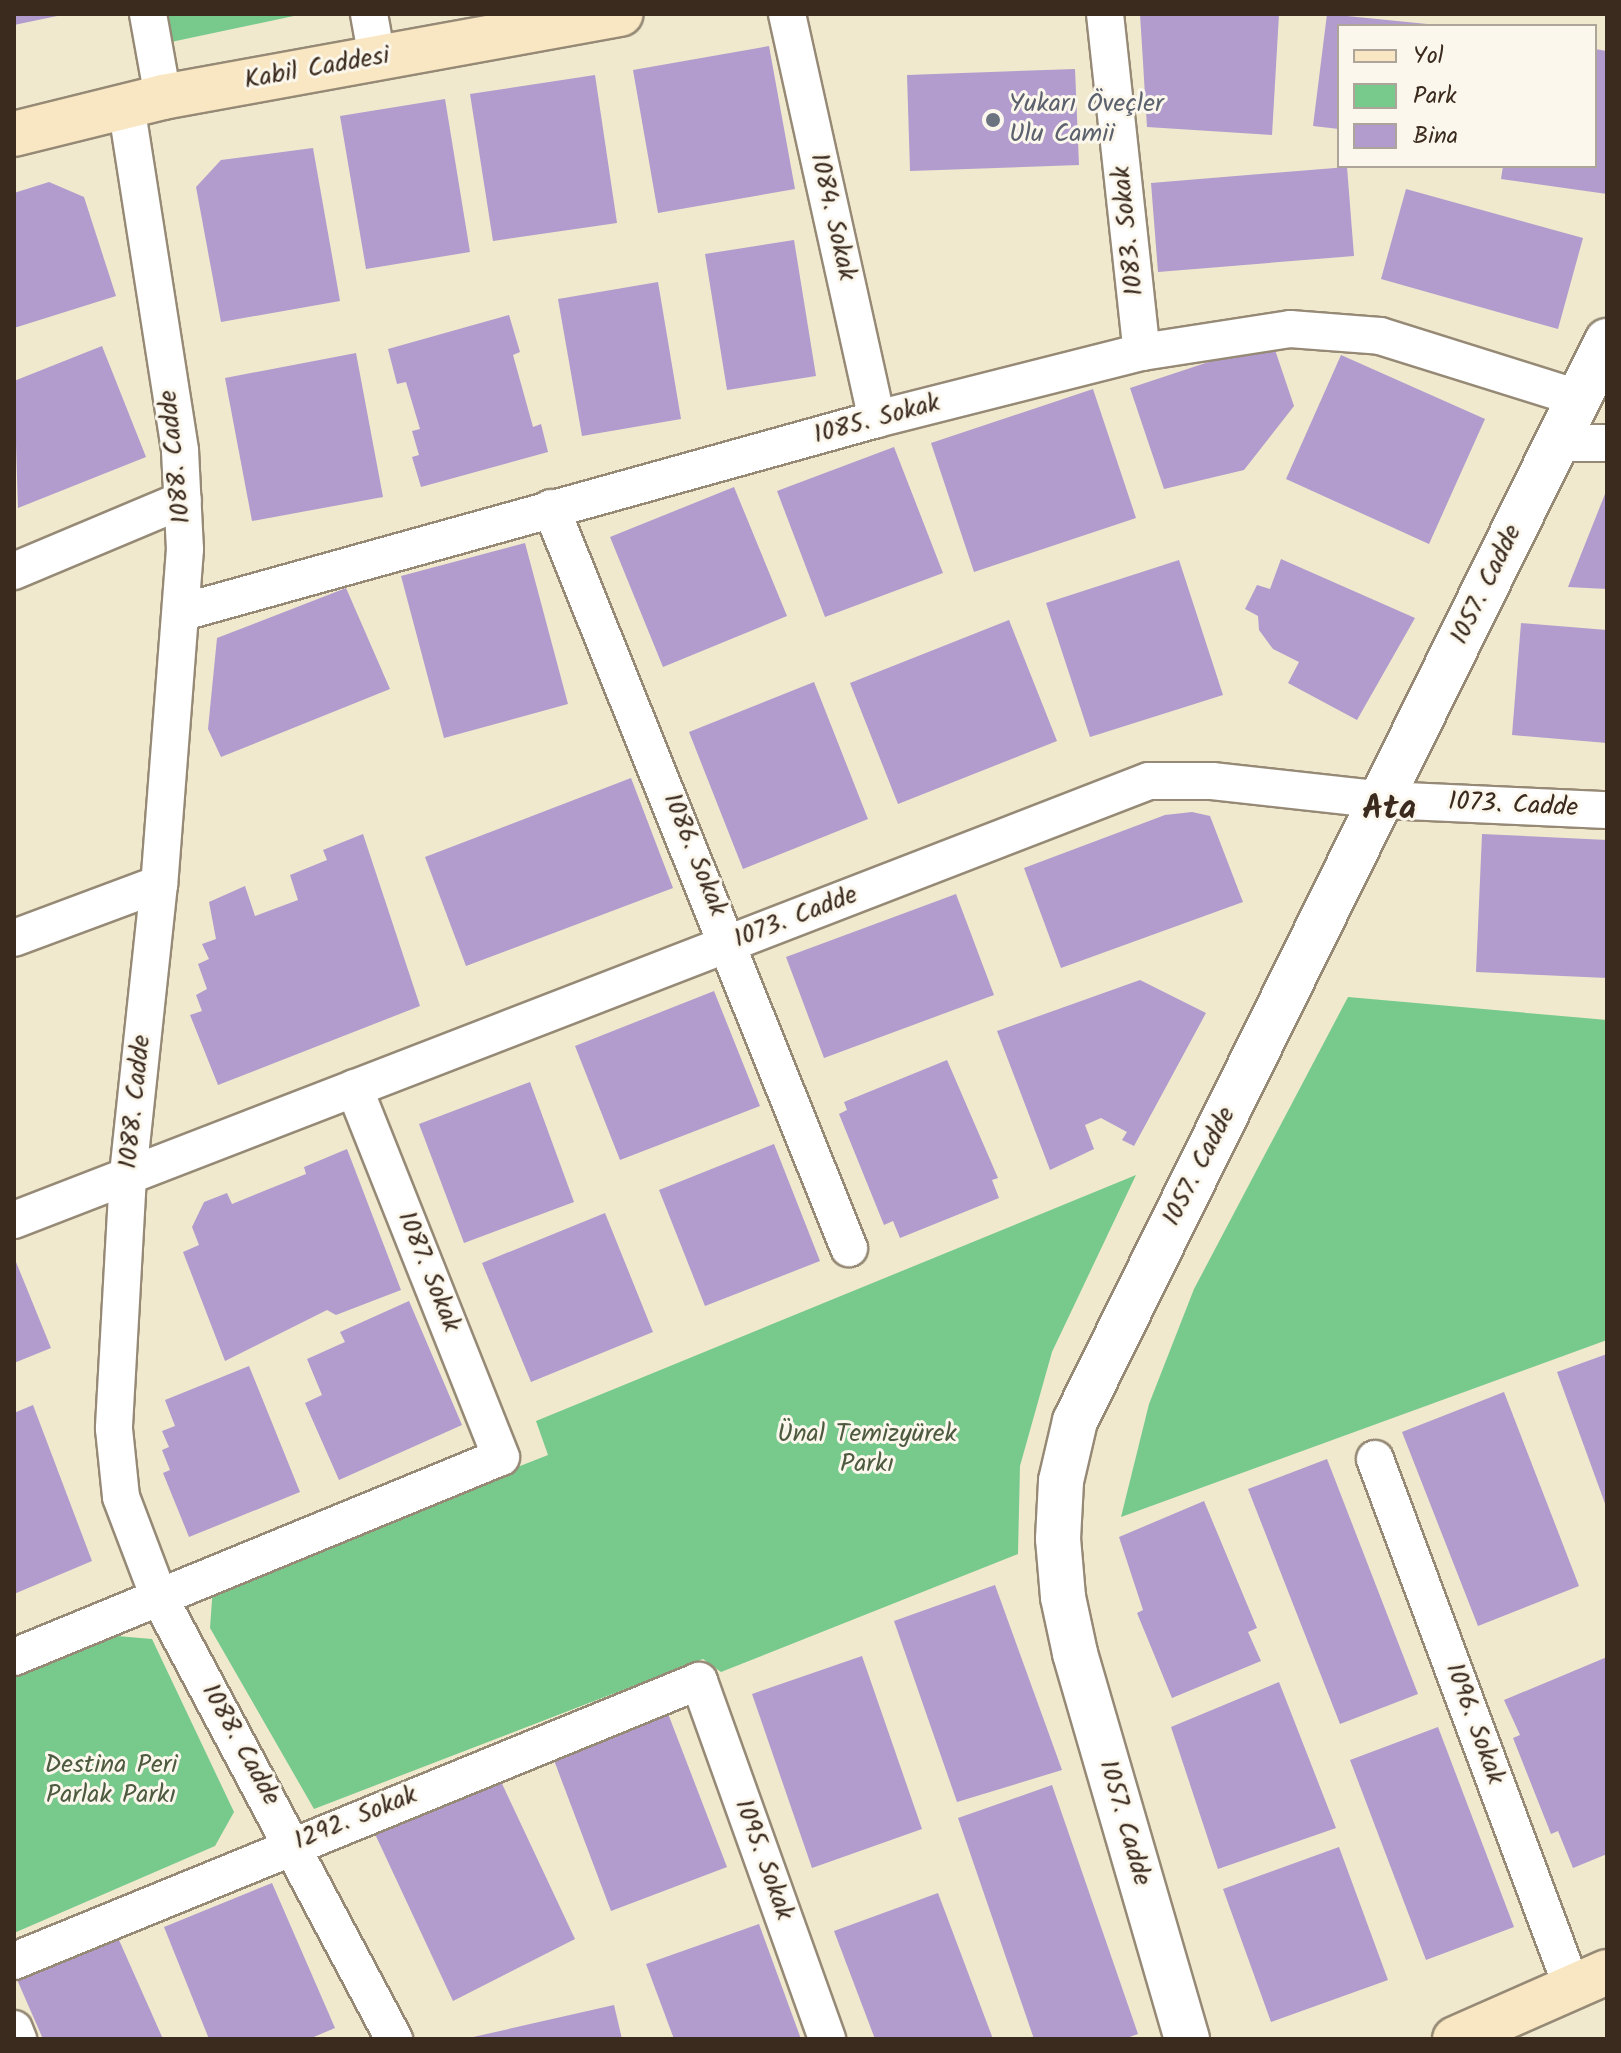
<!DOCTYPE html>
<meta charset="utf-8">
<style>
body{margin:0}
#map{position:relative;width:1621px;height:2053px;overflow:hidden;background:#f0e9ce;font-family:Kalam,sans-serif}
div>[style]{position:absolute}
.green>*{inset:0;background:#78ca8c}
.building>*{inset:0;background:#b19ccd}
.roads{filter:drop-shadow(2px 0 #968a76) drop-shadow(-2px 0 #968a76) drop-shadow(0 2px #968a76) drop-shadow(0 -2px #968a76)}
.minor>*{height:36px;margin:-18px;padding:0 18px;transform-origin:18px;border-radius:18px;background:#fff}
.tertiary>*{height:44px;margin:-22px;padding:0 22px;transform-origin:22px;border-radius:22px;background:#fff}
.secondary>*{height:44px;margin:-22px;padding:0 22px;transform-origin:22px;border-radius:22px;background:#f9e7c3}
.dots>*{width:22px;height:22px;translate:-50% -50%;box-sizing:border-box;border:4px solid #fbf7ec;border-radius:50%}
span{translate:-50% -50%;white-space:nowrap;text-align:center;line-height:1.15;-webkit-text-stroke:6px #fbf7ec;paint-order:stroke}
.street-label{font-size:26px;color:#3b2a1e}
.worship-label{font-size:26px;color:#5b616d}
.left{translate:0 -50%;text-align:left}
.park-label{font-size:26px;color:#4d5a3f}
.district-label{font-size:34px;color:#3b2a1e;font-weight:700}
.frame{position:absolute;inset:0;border:16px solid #3b2a1e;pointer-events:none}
.legend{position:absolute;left:1337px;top:24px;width:260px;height:144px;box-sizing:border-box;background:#fbf7ec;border:2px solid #aea59a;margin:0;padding:10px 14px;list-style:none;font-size:24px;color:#3b2a1e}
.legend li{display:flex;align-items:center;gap:16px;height:40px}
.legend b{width:40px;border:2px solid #aea59a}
</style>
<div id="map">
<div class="green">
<i style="clip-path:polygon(167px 14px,303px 14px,171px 42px)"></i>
<i style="clip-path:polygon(1348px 997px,1607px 1020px,1607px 1340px,1121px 1517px,1149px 1404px,1194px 1289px)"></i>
<i style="clip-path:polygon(1136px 1175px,1052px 1352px,1020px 1466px,1018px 1554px,721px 1672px,703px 1659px,314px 1809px,210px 1628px,213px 1586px,548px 1455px,536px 1421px)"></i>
<i style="clip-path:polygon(117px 1636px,152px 1639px,234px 1812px,215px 1846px,14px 1933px,14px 1677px)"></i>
</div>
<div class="building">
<i style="clip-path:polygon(14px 14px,62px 14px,62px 15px,14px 25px)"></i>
<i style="clip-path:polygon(1140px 14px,1279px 14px,1272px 135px,1147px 127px)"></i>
<i style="clip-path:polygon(1327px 14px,1427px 24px,1339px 26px,1339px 129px,1313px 126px)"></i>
<i style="clip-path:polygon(769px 46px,795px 189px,658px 213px,633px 70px)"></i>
<i style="clip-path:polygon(1595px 49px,1607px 51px,1607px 194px,1501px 179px,1503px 166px,1595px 166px)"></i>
<i style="clip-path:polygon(1075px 69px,1079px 165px,910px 171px,907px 75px)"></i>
<i style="clip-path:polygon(595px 75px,617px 223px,493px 241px,470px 94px)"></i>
<i style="clip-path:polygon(445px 99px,470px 252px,366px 269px,340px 116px)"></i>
<i style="clip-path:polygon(313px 148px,340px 301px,221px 322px,196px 187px,221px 160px)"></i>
<i style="clip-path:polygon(1347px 167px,1354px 256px,1158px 272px,1151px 183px)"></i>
<i style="clip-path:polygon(49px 182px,84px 197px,116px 296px,14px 328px,14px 193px)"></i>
<i style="clip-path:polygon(1406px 189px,1583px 238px,1558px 329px,1381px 279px)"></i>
<i style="clip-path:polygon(794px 240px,816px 376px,727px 390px,705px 254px)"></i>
<i style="clip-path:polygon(658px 282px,681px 419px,582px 436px,558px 299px)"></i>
<i style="clip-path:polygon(509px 315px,520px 352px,513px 355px,533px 427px,541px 424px,548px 452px,421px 487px,412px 457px,419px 455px,412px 431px,420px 429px,406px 382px,397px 384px,388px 349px)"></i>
<i style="clip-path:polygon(1272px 341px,1294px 406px,1244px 470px,1164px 489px,1130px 388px)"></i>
<i style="clip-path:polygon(102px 346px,146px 457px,18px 508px,14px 381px)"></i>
<i style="clip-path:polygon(356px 353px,383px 497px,252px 521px,225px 378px)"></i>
<i style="clip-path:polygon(1341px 355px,1485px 419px,1429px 544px,1286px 479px)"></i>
<i style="clip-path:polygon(1093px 389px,1136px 518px,974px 572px,931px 443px)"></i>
<i style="clip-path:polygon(894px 447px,943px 573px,825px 617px,777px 491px)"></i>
<i style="clip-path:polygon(734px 487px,787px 616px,663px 667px,610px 537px)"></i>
<i style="clip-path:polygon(1607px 489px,1607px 589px,1568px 587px)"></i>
<i style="clip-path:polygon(525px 543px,568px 704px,444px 738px,401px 576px)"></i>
<i style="clip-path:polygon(1281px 559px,1415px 618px,1357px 720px,1288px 683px,1299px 662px,1273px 649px,1259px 630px,1258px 616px,1245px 609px,1257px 585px,1270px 589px)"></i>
<i style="clip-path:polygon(1179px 560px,1223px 695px,1090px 737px,1046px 603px)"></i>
<i style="clip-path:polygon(346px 588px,390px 689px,221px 757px,208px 729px,217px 638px)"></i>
<i style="clip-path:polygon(1009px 620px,1057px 741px,898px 804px,850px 683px)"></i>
<i style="clip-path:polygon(1521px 623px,1607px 630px,1607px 743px,1512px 735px)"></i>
<i style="clip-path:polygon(814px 682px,868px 819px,743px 869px,689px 732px)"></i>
<i style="clip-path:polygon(631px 778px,673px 888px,466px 966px,425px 857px)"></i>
<i style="clip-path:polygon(1192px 812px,1210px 816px,1243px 902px,1061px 968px,1024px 868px,1165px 815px)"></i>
<i style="clip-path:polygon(363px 834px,420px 1006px,218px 1085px,190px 1015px,202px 1011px,196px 995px,207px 989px,198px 964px,209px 959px,202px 944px,216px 939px,209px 902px,245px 886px,255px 916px,298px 900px,290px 875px,327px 860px,323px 850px)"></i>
<i style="clip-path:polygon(1482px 834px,1607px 840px,1607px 978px,1476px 972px)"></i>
<i style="clip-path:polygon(956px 894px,994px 995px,824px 1058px,786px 957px)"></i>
<i style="clip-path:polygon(1140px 980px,1206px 1013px,1134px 1146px,1122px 1140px,1127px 1132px,1101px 1118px,1085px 1125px,1094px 1149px,1050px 1170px,997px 1031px)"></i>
<i style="clip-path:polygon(714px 991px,760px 1106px,620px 1160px,575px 1046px)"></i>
<i style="clip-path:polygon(947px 1060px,998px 1178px,992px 1180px,999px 1198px,900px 1238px,893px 1221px,884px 1225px,839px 1114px,847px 1110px,844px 1102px)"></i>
<i style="clip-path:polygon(530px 1082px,574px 1202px,464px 1243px,419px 1124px)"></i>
<i style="clip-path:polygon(774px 1144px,820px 1261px,705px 1306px,659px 1190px)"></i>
<i style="clip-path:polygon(347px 1149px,401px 1290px,336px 1315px,327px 1310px,225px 1361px,183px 1252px,199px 1245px,192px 1227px,204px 1202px,227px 1193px,232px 1204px,306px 1174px,304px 1167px)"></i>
<i style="clip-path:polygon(605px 1213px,653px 1332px,531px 1382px,482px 1263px)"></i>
<i style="clip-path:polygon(14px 1257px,51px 1348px,14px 1363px)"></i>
<i style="clip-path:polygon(409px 1301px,462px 1425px,339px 1480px,305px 1403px,322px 1395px,307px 1359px,345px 1342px,340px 1332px)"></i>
<i style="clip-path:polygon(1607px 1354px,1607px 1509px,1557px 1372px)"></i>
<i style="clip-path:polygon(249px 1366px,300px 1492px,189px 1537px,163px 1473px,170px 1470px,162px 1450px,169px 1447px,162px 1431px,175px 1426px,165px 1400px)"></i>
<i style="clip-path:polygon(1504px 1392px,1579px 1586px,1478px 1626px,1402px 1432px)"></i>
<i style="clip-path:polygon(33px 1405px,92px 1561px,14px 1594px,14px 1413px)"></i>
<i style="clip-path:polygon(1327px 1459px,1418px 1694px,1340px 1724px,1248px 1489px)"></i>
<i style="clip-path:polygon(1204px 1501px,1257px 1628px,1248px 1632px,1261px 1661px,1172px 1698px,1137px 1613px,1143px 1610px,1119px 1537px)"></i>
<i style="clip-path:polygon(995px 1585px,1062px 1770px,957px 1802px,894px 1621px)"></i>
<i style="clip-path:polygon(862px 1656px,922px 1829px,812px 1868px,752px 1694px)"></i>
<i style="clip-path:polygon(1607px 1657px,1607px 1854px,1573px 1868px,1558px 1831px,1551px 1834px,1513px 1738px,1520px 1735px,1504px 1700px)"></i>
<i style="clip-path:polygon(1279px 1682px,1336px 1828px,1218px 1869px,1171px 1727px)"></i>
<i style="clip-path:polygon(667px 1711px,727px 1867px,611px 1911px,552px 1755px)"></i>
<i style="clip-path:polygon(1438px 1727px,1514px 1927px,1426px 1960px,1350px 1760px)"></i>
<i style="clip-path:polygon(497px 1773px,575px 1939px,453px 2001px,375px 1834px)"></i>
<i style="clip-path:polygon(1052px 1785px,1138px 2034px,1124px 2039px,1034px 2039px,958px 1818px)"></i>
<i style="clip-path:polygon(1339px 1847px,1388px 1980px,1271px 2022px,1223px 1889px)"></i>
<i style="clip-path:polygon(272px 1883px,335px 2028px,309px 2039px,209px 2039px,164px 1927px)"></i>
<i style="clip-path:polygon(938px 1893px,993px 2039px,875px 2039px,834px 1931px)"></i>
<i style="clip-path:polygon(759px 1924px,801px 2039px,674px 2039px,646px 1964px)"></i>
<i style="clip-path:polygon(115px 1931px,163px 2039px,43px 2039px,15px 1975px)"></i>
<i style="clip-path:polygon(614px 2005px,622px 2039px,469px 2039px,469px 2038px)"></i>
</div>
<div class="roads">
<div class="minor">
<i style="left:148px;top:14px;width:84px;rotate:79.8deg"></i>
<i style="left:369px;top:14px;width:45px;rotate:79.7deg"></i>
<i style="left:787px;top:14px;width:415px;rotate:77.5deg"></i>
<i style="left:1105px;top:14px;width:340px;rotate:83.8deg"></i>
<i style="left:126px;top:105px;width:350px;rotate:81.1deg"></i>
<i style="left:180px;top:451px;width:98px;rotate:87.1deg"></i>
<i style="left:185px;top:549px;width:336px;rotate:94.4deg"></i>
<i style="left:159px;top:884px;width:294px;rotate:96.1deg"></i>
<i style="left:128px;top:1176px;width:253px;rotate:93.2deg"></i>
<i style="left:114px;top:1429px;width:68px;rotate:84.1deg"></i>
<i style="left:121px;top:1497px;width:107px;rotate:69.2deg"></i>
<i style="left:159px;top:1597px;width:501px;rotate:62deg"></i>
<i style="left:1555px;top:443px;width:52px"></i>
<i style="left:551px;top:508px;width:798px;rotate:68.07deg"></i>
<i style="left:14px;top:571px;width:183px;rotate:-22.8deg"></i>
<i style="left:183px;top:612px;width:720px;rotate:-15.54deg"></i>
<i style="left:877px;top:419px;width:273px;rotate:-14.2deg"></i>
<i style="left:1142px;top:352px;width:150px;rotate:-8.8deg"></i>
<i style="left:1290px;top:329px;width:90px;rotate:4.4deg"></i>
<i style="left:1380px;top:336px;width:207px;rotate:17.4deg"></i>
<i style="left:14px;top:938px;width:155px;rotate:-20.4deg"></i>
<i style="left:14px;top:1220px;width:1217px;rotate:-21.15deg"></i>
<i style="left:1149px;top:781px;width:63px"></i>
<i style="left:1212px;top:781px;width:173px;rotate:6.3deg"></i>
<i style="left:1384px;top:800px;width:223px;rotate:2.6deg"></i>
<i style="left:1375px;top:1459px;width:567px;rotate:69.55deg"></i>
<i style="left:14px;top:1657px;width:526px;rotate:-22.33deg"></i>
<i style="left:501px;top:1457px;width:397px;rotate:-111.7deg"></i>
<i style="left:14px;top:1961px;width:740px;rotate:-22.23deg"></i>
<i style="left:699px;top:1681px;width:380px;rotate:70.3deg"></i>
<i style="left:14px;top:2029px;width:11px;rotate:68deg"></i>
</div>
<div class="tertiary">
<i style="left:1187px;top:2039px;width:402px;rotate:-106.2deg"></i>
<i style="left:1075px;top:1653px;width:57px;rotate:-102.1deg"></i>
<i style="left:1063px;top:1597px;width:58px;rotate:-94.9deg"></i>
<i style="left:1058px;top:1539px;width:58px;rotate:-87deg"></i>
<i style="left:1061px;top:1481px;width:62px;rotate:-76.9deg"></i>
<i style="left:1075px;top:1421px;width:1204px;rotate:-63.78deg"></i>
</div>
<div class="secondary">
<i style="left:14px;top:134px;width:154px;rotate:-13.9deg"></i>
<i style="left:163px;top:97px;width:465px;rotate:-10.3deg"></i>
<i style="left:1455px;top:2039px;width:166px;rotate:-23.8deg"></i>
</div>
</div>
<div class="dots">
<i style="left:993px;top:120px;background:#6b7280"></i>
</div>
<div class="street-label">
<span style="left:317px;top:69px;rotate:-10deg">Kabil Caddesi</span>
<span style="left:832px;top:217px;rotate:77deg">1084. Sokak</span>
<span style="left:1129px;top:231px;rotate:-96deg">1083. Sokak</span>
<span style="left:877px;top:420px;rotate:-15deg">1085. Sokak</span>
<span style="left:176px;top:457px;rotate:-96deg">1088. Cadde</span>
<span style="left:1487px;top:585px;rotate:-64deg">1057. Cadde</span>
<span style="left:1513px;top:806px;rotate:3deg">1073. Cadde</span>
<span style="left:694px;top:855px;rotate:68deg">1086. Sokak</span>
<span style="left:796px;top:918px;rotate:-21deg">1073. Cadde</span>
<span style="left:136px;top:1102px;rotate:-84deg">1088. Cadde</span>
<span style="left:1200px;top:1167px;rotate:-63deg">1057. Cadde</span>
<span style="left:428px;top:1272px;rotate:68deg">1087. Sokak</span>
<span style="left:1474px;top:1724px;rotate:70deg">1096. Sokak</span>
<span style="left:240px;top:1745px;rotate:61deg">1088. Cadde</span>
<span style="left:356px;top:1819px;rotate:-22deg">1292. Sokak</span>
<span style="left:1124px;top:1823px;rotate:74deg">1057. Cadde</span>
<span style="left:763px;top:1860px;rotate:70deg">1095. Sokak</span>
</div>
<div class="worship-label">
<span class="left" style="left:1009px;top:120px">Yukarı Öveçler<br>Ulu Camii</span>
</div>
<div class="park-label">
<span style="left:867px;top:1450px">Ünal Temizyürek<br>Parkı</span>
<span style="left:111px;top:1781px">Destina Peri<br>Parlak Parkı</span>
</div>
<div class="district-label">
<span style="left:1389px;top:810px">Ata</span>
</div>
<div class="frame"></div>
<ul class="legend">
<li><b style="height:10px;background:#f9e7c3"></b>Yol</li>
<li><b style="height:22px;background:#78ca8c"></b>Park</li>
<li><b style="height:22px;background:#b19ccd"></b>Bina</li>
</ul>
</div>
